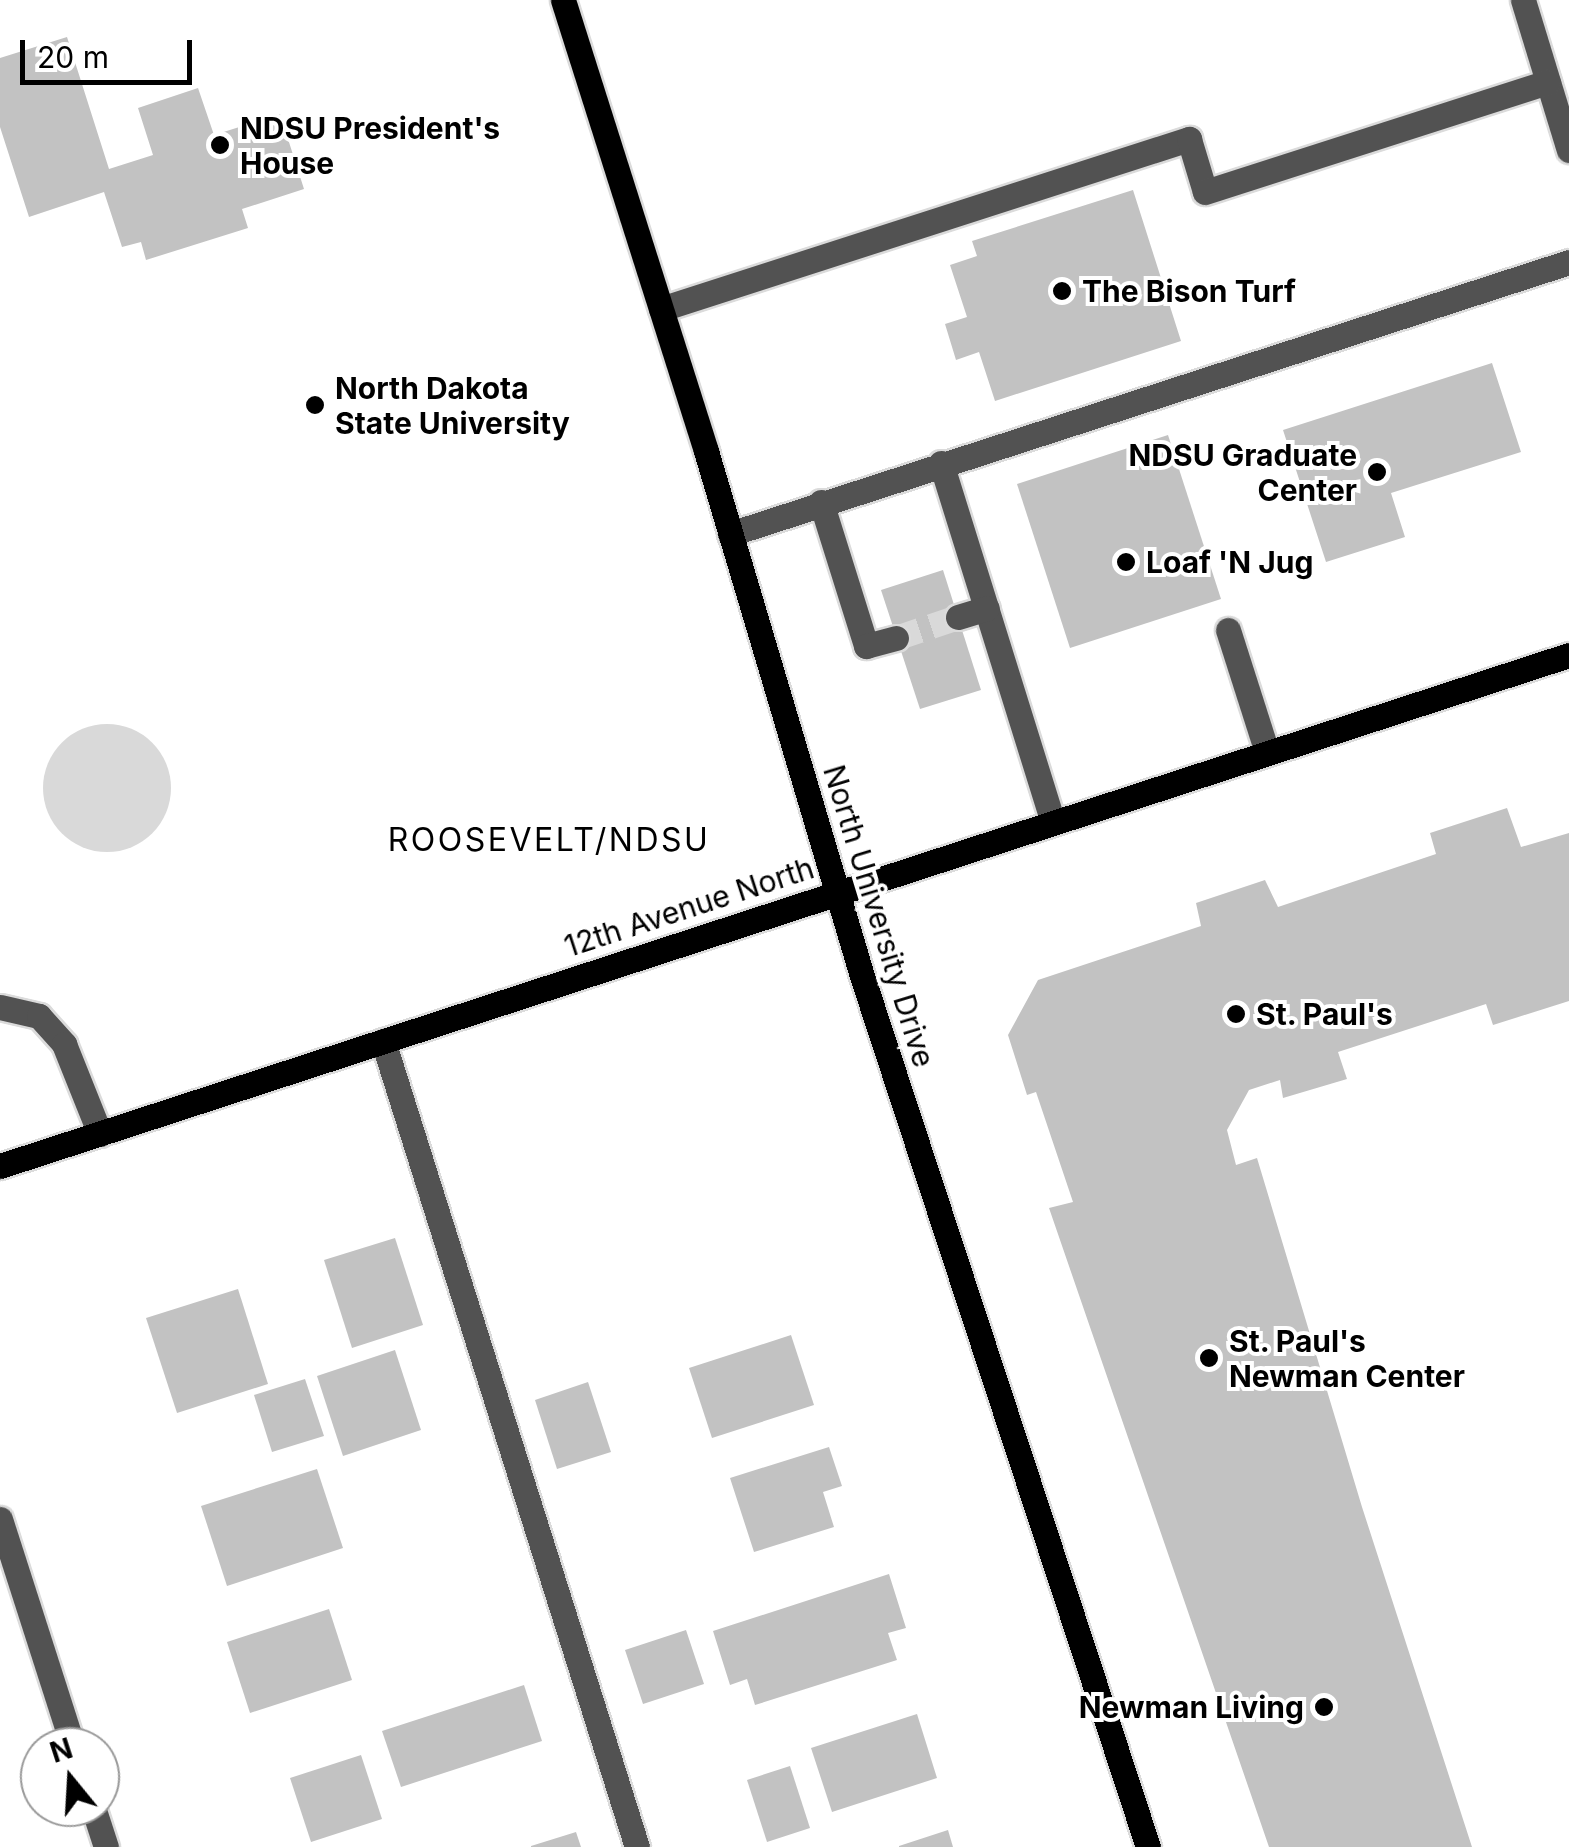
<!DOCTYPE html>
<style>
body{margin:0}
#map{position:relative;width:1569px;height:1847px;overflow:hidden;background:#fff;font-family:Inter,sans-serif}
div>[style]{position:absolute}
.green>*{inset:0;background:#d9d9d9}
.round{border-radius:50%}
.building>*{inset:0;background:#c2c2c2}
.minor-tunnel>*{height:25px;margin-top:-12.5px;transform-origin:0;background:repeating-linear-gradient(90deg,#d9d9d9 0 25px,transparent 0 37px)}
.roads{filter:drop-shadow(2px 0 #dbdbdb) drop-shadow(-2px 0 #dbdbdb) drop-shadow(0 2px #dbdbdb) drop-shadow(0 -2px #dbdbdb)}
.minor>*{height:25px;margin:-12.5px;padding:0 12.5px;transform-origin:12.5px;border-radius:12.5px;background:#525252}
.major>*{height:25px;margin:-12.5px;padding:0 12.5px;transform-origin:12.5px;border-radius:12.5px;background:#000}
.dots>*{width:28px;height:28px;translate:-50% -50%;box-sizing:border-box;border:5px solid #fff;border-radius:50%}
span{translate:-50% -50%;white-space:nowrap;text-align:center;line-height:1.15;-webkit-text-stroke:8px #fff;paint-order:stroke}
.poi-label{font-size:30px;color:#000;font-weight:700}
.left{translate:0 -50%;text-align:left}
.right{translate:-100% -50%;text-align:right}
.street-label{font-size:30px;color:#000}
.neighbourhood-label{font-size:32px;color:#000;letter-spacing:2.5px}
.north{position:absolute;left:20px;top:1727px;width:100px;height:100px;box-sizing:border-box;background:#fff;border:2px solid #999;border-radius:50%;rotate:342deg;font-size:28px;font-weight:700;line-height:40px;text-align:center;color:#000}
.north::after{content:'';display:block;margin:auto;width:35px;height:45px;background:#000;clip-path:polygon(50% 0,100% 100%,50% 72%,0 100%)}
.scale{position:absolute;left:20px;top:40px;width:172px;height:45px;box-sizing:border-box;border:5px solid #000;border-top:0;padding-left:12px;font-size:30px;line-height:35px;white-space:nowrap;color:#000;-webkit-text-stroke:8px #fff;paint-order:stroke}
</style>
<div id="map">
<div class="green">
<i class="round" style="left:43px;top:724px;width:128px;height:128px"></i>
</div>
<div class="building">
<i style="clip-path:polygon(67px 37px,109px 169px,153px 155px,138px 108px,198px 88px,214px 135px,280px 114px,304px 189px,242px 209px,248px 228px,146px 260px,141px 242px,122px 247px,104px 192px,29px 217px,0 127px,0 58px)"></i>
<i style="clip-path:polygon(1133px 190px,1181px 341px,995px 401px,979px 352px,956px 360px,945px 324px,967px 317px,950px 265px,977px 256px,972px 241px)"></i>
<i style="clip-path:polygon(1492px 363px,1521px 452px,1391px 493px,1405px 537px,1326px 562px,1283px 430px)"></i>
<i style="clip-path:polygon(1168px 435px,1221px 599px,1070px 648px,1017px 484px)"></i>
<i style="clip-path:polygon(943px 570px,981px 690px,920px 709px,881px 590px)"></i>
<i style="clip-path:polygon(1507px 808px,1521px 847px,1569px 833px,1569px 1001px,1493px 1025px,1486px 1004px,1338px 1052px,1347px 1079px,1283px 1098px,1280px 1080px,1249px 1090px,1227px 1130px,1236px 1165px,1257px 1158px,1362px 1507px,1472px 1847px,1269px 1847px,1049px 1208px,1073px 1202px,1036px 1092px,1027px 1095px,1008px 1035px,1038px 980px,1201px 926px,1196px 903px,1265px 880px,1278px 907px,1436px 854px,1430px 833px)"></i>
<i style="clip-path:polygon(395px 1238px,423px 1325px,352px 1348px,324px 1260px)"></i>
<i style="clip-path:polygon(238px 1289px,268px 1384px,177px 1413px,146px 1318px)"></i>
<i style="clip-path:polygon(791px 1335px,814px 1405px,712px 1438px,689px 1368px)"></i>
<i style="clip-path:polygon(395px 1350px,421px 1430px,343px 1456px,317px 1376px)"></i>
<i style="clip-path:polygon(305px 1379px,324px 1436px,272px 1452px,254px 1395px)"></i>
<i style="clip-path:polygon(588px 1382px,611px 1452px,557px 1469px,535px 1400px)"></i>
<i style="clip-path:polygon(829px 1447px,842px 1486px,823px 1492px,834px 1527px,754px 1552px,730px 1478px)"></i>
<i style="clip-path:polygon(317px 1469px,343px 1548px,227px 1586px,201px 1506px)"></i>
<i style="clip-path:polygon(889px 1574px,906px 1628px,888px 1633px,897px 1660px,755px 1705px,747px 1679px,730px 1685px,713px 1631px)"></i>
<i style="clip-path:polygon(329px 1609px,352px 1680px,250px 1713px,227px 1642px)"></i>
<i style="clip-path:polygon(686px 1630px,704px 1684px,643px 1704px,625px 1650px)"></i>
<i style="clip-path:polygon(524px 1685px,542px 1741px,401px 1787px,382px 1731px)"></i>
<i style="clip-path:polygon(917px 1714px,937px 1778px,832px 1812px,811px 1748px)"></i>
<i style="clip-path:polygon(361px 1755px,382px 1819px,311px 1842px,290px 1778px)"></i>
<i style="clip-path:polygon(790px 1766px,810px 1828px,767px 1842px,747px 1780px)"></i>
<i style="clip-path:polygon(948px 1830px,953px 1847px,899px 1847px,899px 1846px)"></i>
<i style="clip-path:polygon(576px 1832px,581px 1847px,531px 1847px,531px 1846px)"></i>
</div>
<div class="minor-tunnel">
<i style="left:896px;top:638px;width:65px;rotate:-18.7deg"></i>
</div>
<div class="roads">
<div class="minor">
<i style="left:1523px;top:0;width:157px;rotate:73deg"></i>
<i style="left:661px;top:309px;width:555px;rotate:-17.85deg"></i>
<i style="left:1189px;top:139px;width:55px;rotate:73.2deg"></i>
<i style="left:1205px;top:192px;width:360px;rotate:-17.8deg"></i>
<i style="left:941px;top:463px;width:376px;rotate:72.7deg"></i>
<i style="left:821px;top:502px;width:151px;rotate:72.6deg"></i>
<i style="left:866px;top:646px;width:31px;rotate:-15deg"></i>
<i style="left:730px;top:534px;width:882px;rotate:-17.96deg"></i>
<i style="left:958px;top:617px;width:30px;rotate:-17deg"></i>
<i style="left:1228px;top:630px;width:128px;rotate:72.3deg"></i>
<i style="left:0;top:1007px;width:40px;rotate:13deg"></i>
<i style="left:39px;top:1016px;width:38px;rotate:48deg"></i>
<i style="left:64px;top:1044px;width:97px;rotate:68.2deg"></i>
<i style="left:383px;top:1041px;width:845px;rotate:72.51deg"></i>
<i style="left:0;top:1519px;width:239px;rotate:72.2deg"></i>
<i style="left:93px;top:1807px;width:42px;rotate:72deg"></i>
</div>
<div class="major">
<i style="left:563px;top:0;width:473px;rotate:72.4deg"></i>
<i style="left:706px;top:451px;width:548px;rotate:73.45deg"></i>
<i style="left:862px;top:976px;width:917px;rotate:71.82deg"></i>
<i style="left:0;top:1166px;width:1650px;rotate:-18.04deg"></i>
</div>
</div>
<div class="dots">
<i style="left:220px;top:145px;background:#000"></i>
<i style="left:1062px;top:291px;background:#000"></i>
<i style="left:315px;top:405px;background:#000"></i>
<i style="left:1377px;top:472px;background:#000"></i>
<i style="left:1126px;top:562px;background:#000"></i>
<i style="left:1236px;top:1014px;background:#000"></i>
<i style="left:1209px;top:1358px;background:#000"></i>
<i style="left:1324px;top:1707px;background:#000"></i>
</div>
<div class="poi-label">
<span class="left" style="left:240px;top:145px">NDSU President's<br>House</span>
<span class="left" style="left:1082px;top:291px">The Bison Turf</span>
<span class="left" style="left:335px;top:405px">North Dakota<br>State University</span>
<span class="right" style="left:1357px;top:472px">NDSU Graduate<br>Center</span>
<span class="left" style="left:1146px;top:562px">Loaf 'N Jug</span>
<span class="left" style="left:1256px;top:1014px">St. Paul's</span>
<span class="left" style="left:1229px;top:1358px">St. Paul's<br>Newman Center</span>
<span class="right" style="left:1304px;top:1707px">Newman Living</span>
</div>
<div class="street-label">
<span style="left:689px;top:907px;rotate:-18deg">12th Avenue North</span>
<span style="left:879px;top:916px;rotate:73deg">North University Drive</span>
</div>
<div class="neighbourhood-label">
<span style="left:549px;top:840px">ROOSEVELT/NDSU</span>
</div>
<div class="north">N</div>
<div class="scale">20 m</div>
</div>
